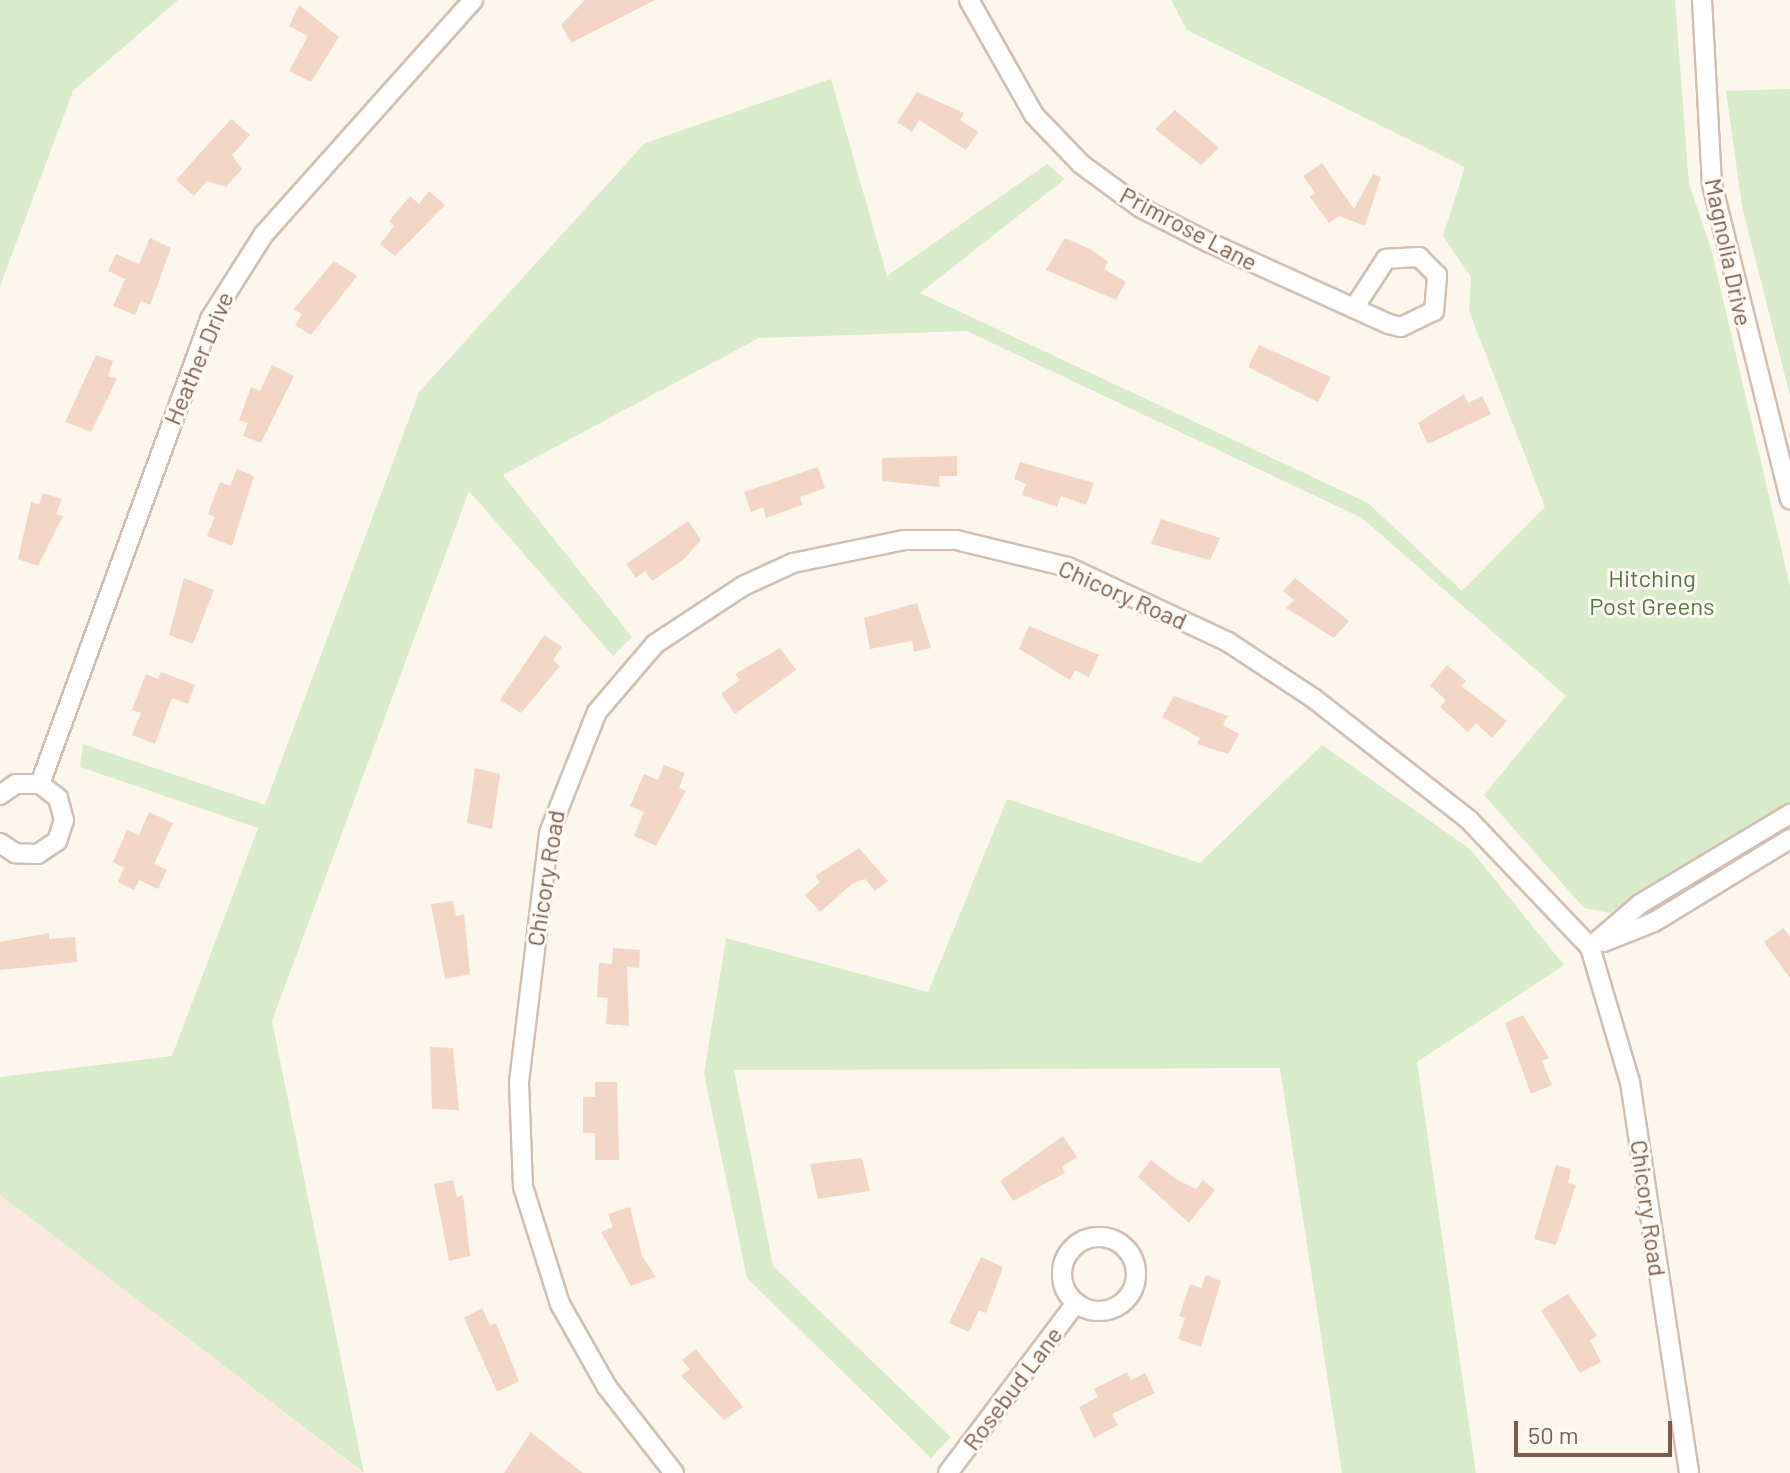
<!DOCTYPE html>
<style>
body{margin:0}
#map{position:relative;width:1790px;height:1473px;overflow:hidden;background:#fdf6ec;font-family:Barlow,sans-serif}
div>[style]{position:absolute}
.commercial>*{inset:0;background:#fde8e0}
.green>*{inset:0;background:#d8ecc9}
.building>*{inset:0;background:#f3d5c3}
.roads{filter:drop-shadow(2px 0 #d1beb0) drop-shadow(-2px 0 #d1beb0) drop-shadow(0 2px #d1beb0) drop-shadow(0 -2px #d1beb0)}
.street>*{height:18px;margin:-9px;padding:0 9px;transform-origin:9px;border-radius:9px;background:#fff}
.street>.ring{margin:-9px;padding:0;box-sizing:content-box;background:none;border:18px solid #fff;border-radius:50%}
span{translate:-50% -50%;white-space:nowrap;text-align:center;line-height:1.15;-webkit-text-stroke:6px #fffaf3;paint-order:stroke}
.street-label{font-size:24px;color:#7a5c4d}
.park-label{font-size:24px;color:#537a41}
.scale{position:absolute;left:1514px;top:1421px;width:158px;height:36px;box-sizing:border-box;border:4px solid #7a5c4d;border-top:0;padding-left:10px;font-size:24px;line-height:28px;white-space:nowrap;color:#7a5c4d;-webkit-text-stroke:6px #fffaf3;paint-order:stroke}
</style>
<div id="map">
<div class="commercial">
<i style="clip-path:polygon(0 1195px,363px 1473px,0 1473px)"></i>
</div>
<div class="green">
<i style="clip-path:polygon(0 0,178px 0,73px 91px,0 286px)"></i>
<i style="clip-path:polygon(1171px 0,1675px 0,1689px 184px,1711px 248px,1790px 586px,1790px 805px,1610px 913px,1584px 908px,1484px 795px,1566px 696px,1362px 518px,967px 331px,759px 338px,503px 475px,632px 637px,613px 656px,469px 491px,272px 1021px,364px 1473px,0 1195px,0 1077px,172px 1056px,258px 828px,80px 767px,83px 744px,265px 805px,419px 392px,645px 143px,831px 79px,887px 276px,1047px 164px,1065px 179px,920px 293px,1368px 503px,1462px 591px,1545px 507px,1469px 311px,1471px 277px,1443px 236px,1465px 167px,1187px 30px)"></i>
<i style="clip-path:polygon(1790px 89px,1790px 396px,1742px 206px,1726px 91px)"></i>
<i style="clip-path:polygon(1322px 745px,1470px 849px,1564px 965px,1417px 1062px,1476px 1473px,1342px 1473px,1280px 1068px,734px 1070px,773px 1266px,951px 1437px,931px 1458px,747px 1278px,704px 1074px,726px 938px,928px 992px,1007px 799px,1200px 863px)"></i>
</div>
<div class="building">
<i style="clip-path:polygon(585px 0,655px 0,571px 43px,561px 25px)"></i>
<i style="clip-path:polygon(299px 5px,339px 37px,311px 82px,289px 71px,308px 36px,289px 26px)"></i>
<i style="clip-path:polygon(917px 92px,964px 113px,960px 120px,978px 132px,966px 150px,919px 120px,912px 132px,897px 122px)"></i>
<i style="clip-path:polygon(1175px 110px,1219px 148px,1201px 165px,1155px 129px)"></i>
<i style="clip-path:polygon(231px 119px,250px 135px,232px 155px,242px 169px,226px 187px,207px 181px,194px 196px,176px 180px)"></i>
<i style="clip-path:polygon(1322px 163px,1354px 209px,1373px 174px,1381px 177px,1365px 226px,1339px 216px,1329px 223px,1310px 197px,1315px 193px,1303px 176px)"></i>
<i style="clip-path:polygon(429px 191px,445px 205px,395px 256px,380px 244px,394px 226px,389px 221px,410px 196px,419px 204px)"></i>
<i style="clip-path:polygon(150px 238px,171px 248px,150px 305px,141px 301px,135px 315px,113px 306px,125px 279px,108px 271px,116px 254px,139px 264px)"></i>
<i style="clip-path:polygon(1065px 238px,1092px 250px,1108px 262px,1104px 269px,1126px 282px,1116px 300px,1046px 270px)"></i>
<i style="clip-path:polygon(334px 261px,357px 276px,311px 335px,295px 325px,302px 314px,294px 309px)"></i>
<i style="clip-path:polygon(1259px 345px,1331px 377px,1318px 402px,1248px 367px)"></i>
<i style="clip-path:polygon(96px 355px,113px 361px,108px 376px,117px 379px,91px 432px,65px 422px)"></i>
<i style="clip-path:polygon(272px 365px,294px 376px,261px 443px,243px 436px,248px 423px,239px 420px,251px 387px,260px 391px)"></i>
<i style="clip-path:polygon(1464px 394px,1468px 403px,1482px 396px,1491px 414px,1428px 444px,1418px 423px)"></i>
<i style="clip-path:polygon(957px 456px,957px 476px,939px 476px,940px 487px,882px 481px,882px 458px)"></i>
<i style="clip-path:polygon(1020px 462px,1094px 483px,1086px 505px,1061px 496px,1057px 507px,1022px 495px,1026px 484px,1014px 479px)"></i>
<i style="clip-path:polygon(818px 467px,825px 488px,800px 497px,802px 505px,766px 518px,763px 507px,751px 512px,744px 492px)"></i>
<i style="clip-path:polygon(237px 469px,254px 476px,232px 546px,207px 536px,215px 517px,208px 514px,220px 482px,230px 486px)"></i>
<i style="clip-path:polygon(43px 493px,62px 499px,56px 514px,63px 516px,38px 566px,18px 559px,31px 502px,39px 504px)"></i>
<i style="clip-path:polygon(1161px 519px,1220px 538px,1210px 560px,1151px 544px)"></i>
<i style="clip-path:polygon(688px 521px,701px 540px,684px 559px,652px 581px,645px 571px,636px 578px,626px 564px)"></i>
<i style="clip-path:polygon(184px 578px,214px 590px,193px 644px,169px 635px)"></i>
<i style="clip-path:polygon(1295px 578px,1349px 621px,1334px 638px,1286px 608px,1294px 600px,1283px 591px)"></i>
<i style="clip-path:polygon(917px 603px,931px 648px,914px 652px,912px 641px,870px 649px,864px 618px)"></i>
<i style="clip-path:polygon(1029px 626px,1099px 655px,1089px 677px,1075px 670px,1070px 680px,1019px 649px)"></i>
<i style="clip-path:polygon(544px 635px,562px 647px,553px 660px,560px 666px,521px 713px,500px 700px)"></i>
<i style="clip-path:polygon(780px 648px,796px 670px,735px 714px,721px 694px,740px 680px,735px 674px)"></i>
<i style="clip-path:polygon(1447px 665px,1466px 681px,1461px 686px,1507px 721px,1492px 738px,1476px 723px,1468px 732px,1440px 707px,1446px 700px,1430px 686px)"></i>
<i style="clip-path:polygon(161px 672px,195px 685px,188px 704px,172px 698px,155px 744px,132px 735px,141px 713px,132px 710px,146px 674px,158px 679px)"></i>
<i style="clip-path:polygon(1174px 696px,1228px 716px,1223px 725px,1239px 734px,1228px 754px,1197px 744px,1200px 738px,1162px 717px)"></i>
<i style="clip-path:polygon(664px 765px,685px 773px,679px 788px,686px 791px,656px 846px,634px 836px,644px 812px,630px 806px,644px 774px,658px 780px)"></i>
<i style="clip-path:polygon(475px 768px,500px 774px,492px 829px,467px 823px)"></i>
<i style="clip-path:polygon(149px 812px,173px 823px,154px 864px,167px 870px,158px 889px,139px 880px,134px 890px,118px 882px,124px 868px,113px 862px,127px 830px,139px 835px)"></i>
<i style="clip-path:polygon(859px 848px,888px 881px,875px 891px,865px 879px,852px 884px,820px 912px,805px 895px,820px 882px,815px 876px)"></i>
<i style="clip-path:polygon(453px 901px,456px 916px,464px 914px,470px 974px,445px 979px,431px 904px)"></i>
<i style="clip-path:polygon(1783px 928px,1790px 937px,1790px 978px,1764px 942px)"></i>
<i style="clip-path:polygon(49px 933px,49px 939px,75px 937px,77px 962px,0 970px,0 942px)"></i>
<i style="clip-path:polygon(613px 948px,640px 950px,639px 968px,627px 967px,629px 1026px,606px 1024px,608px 998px,597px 997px,599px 963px,612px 964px)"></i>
<i style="clip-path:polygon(1523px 1015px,1549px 1058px,1542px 1061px,1552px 1085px,1531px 1094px,1505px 1023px)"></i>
<i style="clip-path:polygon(430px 1047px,453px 1048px,459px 1110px,432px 1109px)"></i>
<i style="clip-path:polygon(595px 1082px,617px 1082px,619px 1160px,595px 1160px,595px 1133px,583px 1133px,583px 1097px,595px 1097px)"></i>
<i style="clip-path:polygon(1063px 1136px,1077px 1157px,1062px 1167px,1065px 1173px,1013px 1201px,1000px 1181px)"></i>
<i style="clip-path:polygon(862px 1158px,870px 1191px,818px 1199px,810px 1164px)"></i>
<i style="clip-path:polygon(1151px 1160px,1176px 1179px,1196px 1189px,1203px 1180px,1215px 1190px,1189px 1223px,1138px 1177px)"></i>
<i style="clip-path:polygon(1556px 1165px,1571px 1169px,1568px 1183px,1576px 1185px,1556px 1245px,1534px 1239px)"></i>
<i style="clip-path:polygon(453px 1180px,457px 1197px,463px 1195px,470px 1256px,449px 1261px,434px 1184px)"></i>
<i style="clip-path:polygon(630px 1207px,642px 1256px,656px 1277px,631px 1286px,601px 1232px,613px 1227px,608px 1214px)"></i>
<i style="clip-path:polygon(981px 1257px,1003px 1267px,986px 1313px,979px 1310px,969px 1332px,949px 1323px)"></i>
<i style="clip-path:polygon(1206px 1275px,1221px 1281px,1201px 1347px,1178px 1339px,1185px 1318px,1179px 1316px,1190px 1284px,1201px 1288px)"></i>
<i style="clip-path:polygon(1568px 1294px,1597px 1336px,1590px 1340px,1601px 1362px,1580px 1373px,1541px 1310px)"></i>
<i style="clip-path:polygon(482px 1308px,490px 1325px,496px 1323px,519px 1381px,497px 1392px,464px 1318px)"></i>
<i style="clip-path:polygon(696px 1349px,743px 1407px,724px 1420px,681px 1376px,690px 1369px,682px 1360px)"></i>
<i style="clip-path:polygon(1127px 1372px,1131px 1380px,1145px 1373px,1155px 1393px,1112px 1414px,1118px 1425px,1094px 1438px,1079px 1407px,1098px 1397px,1094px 1389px)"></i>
<i style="clip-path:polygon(531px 1432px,553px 1450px,583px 1473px,504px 1473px)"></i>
</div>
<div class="roads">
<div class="street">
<i style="left:969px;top:0;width:132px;rotate:60.5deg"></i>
<i style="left:1034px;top:115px;width:68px;rotate:46.2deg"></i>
<i style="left:1081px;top:164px;width:74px;rotate:36.3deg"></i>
<i style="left:1141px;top:208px;width:75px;rotate:26.9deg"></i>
<i style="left:1208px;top:242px;width:199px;rotate:24.4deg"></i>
<i style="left:1389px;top:324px;width:12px;rotate:14deg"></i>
<i style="left:1401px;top:327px;width:37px;rotate:-26deg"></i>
<i style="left:1434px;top:311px;width:36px;rotate:-85deg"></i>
<i style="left:1437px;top:275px;width:25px;rotate:-135deg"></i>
<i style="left:1419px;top:257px;width:33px;rotate:177deg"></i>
<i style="left:1386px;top:259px;width:59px;rotate:123.1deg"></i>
<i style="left:1702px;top:0;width:184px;rotate:86.9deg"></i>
<i style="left:1712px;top:184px;width:325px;rotate:76.1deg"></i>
<i style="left:40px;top:784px;width:495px;rotate:-69.9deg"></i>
<i style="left:210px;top:319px;width:101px;rotate:-57.6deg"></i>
<i style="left:264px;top:234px;width:314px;rotate:-48.2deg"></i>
<i style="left:0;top:795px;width:19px;rotate:-35deg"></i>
<i style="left:16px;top:784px;width:24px"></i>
<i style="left:40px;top:784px;width:23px;rotate:38deg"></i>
<i style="left:58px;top:798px;width:23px;rotate:75deg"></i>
<i style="left:64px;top:820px;width:22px;rotate:108deg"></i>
<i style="left:57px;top:841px;width:23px;rotate:146deg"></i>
<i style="left:38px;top:854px;width:23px;rotate:-178deg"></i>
<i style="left:15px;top:853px;width:18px;rotate:-146deg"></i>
<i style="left:1604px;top:942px;width:54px;rotate:-21.8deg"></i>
<i style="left:1654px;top:922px;width:159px;rotate:-31.4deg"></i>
<i style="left:1590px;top:947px;width:66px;rotate:-40.7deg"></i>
<i style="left:1640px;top:904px;width:175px;rotate:-31deg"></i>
<i class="ring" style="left:1062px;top:1237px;width:56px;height:56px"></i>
<i style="left:674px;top:1473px;width:109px;rotate:-127.9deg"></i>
<i style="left:607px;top:1387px;width:95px;rotate:-119.5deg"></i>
<i style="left:560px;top:1304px;width:123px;rotate:-107.5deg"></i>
<i style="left:523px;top:1187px;width:105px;rotate:-92.2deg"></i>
<i style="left:519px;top:1082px;width:251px;rotate:-83.1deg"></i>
<i style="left:549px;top:833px;width:130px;rotate:-68.4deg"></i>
<i style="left:597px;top:712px;width:89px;rotate:-49.5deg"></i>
<i style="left:655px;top:644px;width:105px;rotate:-33.4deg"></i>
<i style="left:743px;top:586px;width:55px;rotate:-24.7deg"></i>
<i style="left:793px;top:563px;width:113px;rotate:-11.7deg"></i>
<i style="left:904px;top:540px;width:52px"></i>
<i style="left:956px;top:540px;width:115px;rotate:13.6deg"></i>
<i style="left:1068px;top:567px;width:177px;rotate:25.1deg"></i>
<i style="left:1228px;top:642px;width:102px;rotate:33.4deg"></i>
<i style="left:1313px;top:698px;width:198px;rotate:38deg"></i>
<i style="left:1469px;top:820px;width:175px;rotate:46.4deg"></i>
<i style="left:1590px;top:947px;width:141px;rotate:73.5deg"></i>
<i style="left:1630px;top:1082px;width:395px;rotate:81.4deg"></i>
<i style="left:948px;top:1473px;width:213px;rotate:-53deg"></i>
</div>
</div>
<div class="street-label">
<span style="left:1189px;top:228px;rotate:28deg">Primrose Lane</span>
<span style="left:1729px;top:252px;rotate:78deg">Magnolia Drive</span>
<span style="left:198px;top:358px;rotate:-67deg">Heather Drive</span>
<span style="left:1123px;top:594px;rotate:24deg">Chicory Road</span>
<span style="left:545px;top:878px;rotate:-81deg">Chicory Road</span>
<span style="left:1649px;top:1208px;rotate:82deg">Chicory Road</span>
<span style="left:1012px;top:1388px;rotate:-53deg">Rosebud Lane</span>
</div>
<div class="park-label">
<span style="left:1652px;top:592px">Hitching<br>Post Greens</span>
</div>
<div class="scale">50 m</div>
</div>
